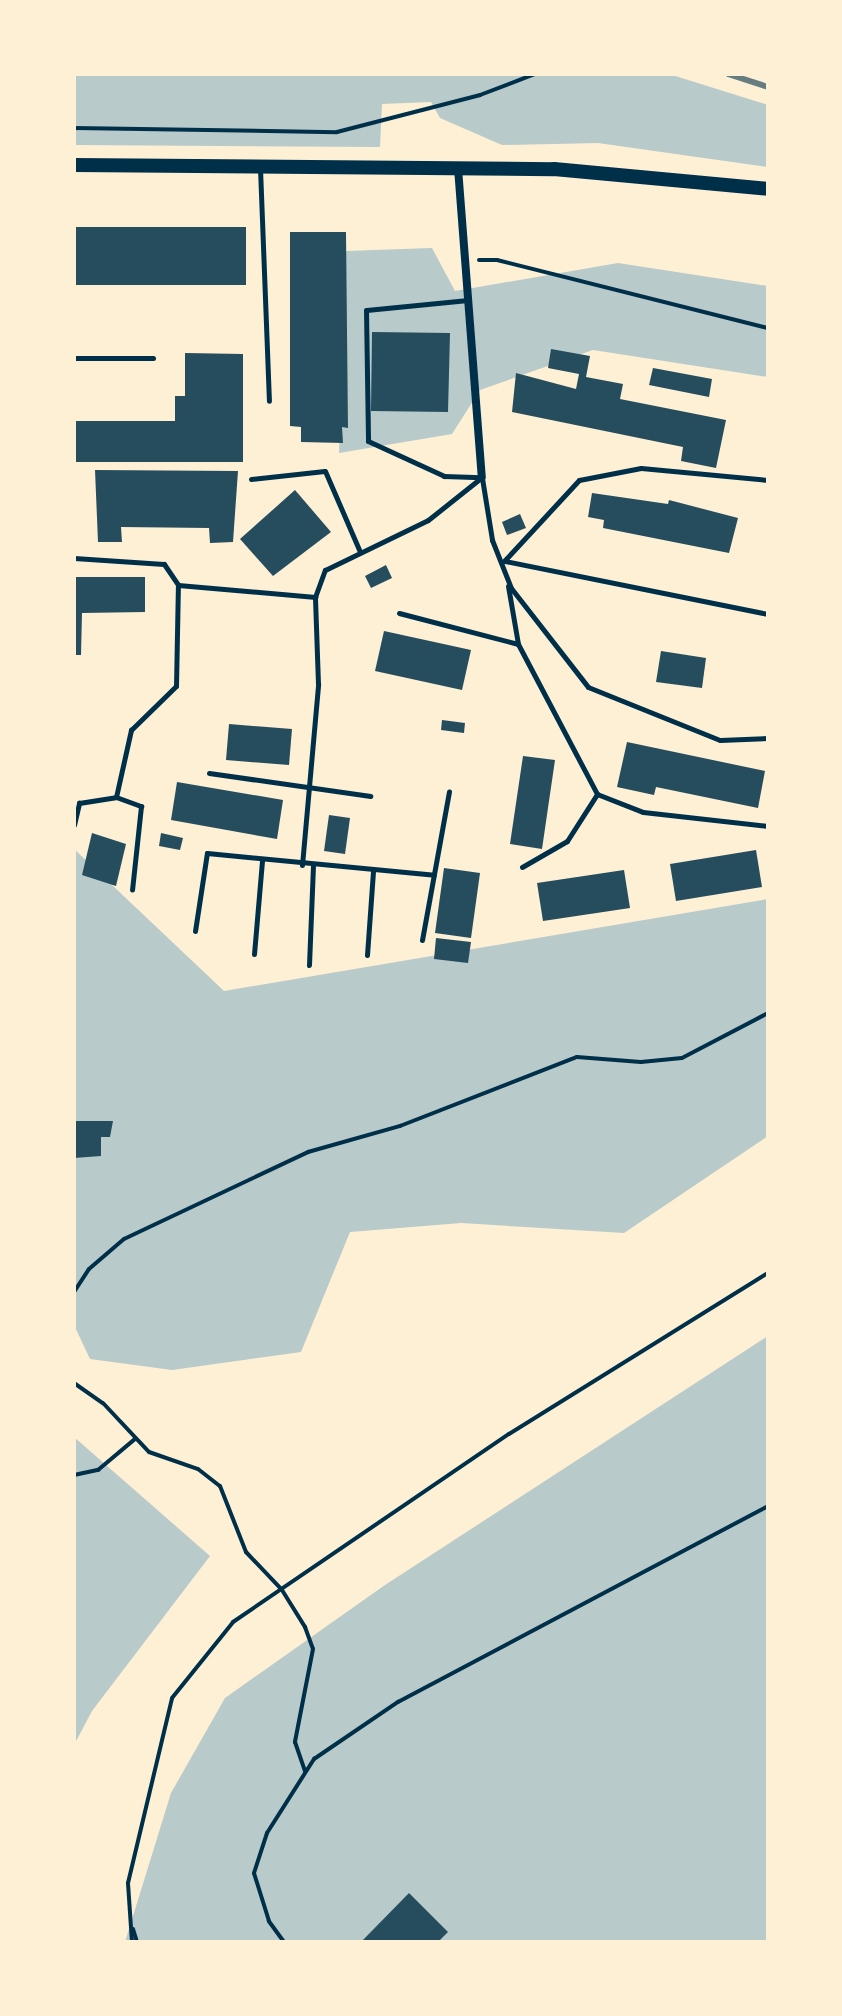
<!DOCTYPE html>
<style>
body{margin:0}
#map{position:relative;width:842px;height:2016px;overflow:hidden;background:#fdf0d5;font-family:"PT Sans Narrow",sans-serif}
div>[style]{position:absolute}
.green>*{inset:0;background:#b9caca}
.building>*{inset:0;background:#264d5e}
.path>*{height:4px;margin:-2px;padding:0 2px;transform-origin:2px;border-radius:2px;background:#003049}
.service>*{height:5px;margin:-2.5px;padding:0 2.5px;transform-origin:2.5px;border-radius:2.5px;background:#003049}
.minor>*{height:8px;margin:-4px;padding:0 4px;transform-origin:4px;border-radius:4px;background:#003049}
.tertiary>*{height:14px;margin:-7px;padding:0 7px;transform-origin:7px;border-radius:7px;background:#003049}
.rail>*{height:6px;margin:-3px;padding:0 3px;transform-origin:3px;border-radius:3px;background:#657d81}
span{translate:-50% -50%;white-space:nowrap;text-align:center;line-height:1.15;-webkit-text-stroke:6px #fdf0d5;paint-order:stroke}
.frame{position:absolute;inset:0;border:76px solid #fdf0d5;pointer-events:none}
</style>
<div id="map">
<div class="green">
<i style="clip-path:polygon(74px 74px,669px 74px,768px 105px,768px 167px,598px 143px,502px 145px,440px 118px,431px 102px,382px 104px,380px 147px,74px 145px)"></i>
<i style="clip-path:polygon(432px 248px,455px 291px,618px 263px,768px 286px,768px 377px,593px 350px,480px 390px,452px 434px,339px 453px,346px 251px)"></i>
<i style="clip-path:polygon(74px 849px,224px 991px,768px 899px,768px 1136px,624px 1233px,461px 1223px,350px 1232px,301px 1352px,172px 1370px,90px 1359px,74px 1325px)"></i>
<i style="clip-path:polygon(768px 1336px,768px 1942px,125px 1942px,171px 1793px,225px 1698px,385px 1585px)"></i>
<i style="clip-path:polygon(74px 1437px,210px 1556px,92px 1711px,74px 1745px)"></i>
</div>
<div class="building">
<i style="clip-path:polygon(74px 227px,246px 227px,246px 285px,74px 285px)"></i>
<i style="clip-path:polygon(290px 232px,346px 232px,348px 428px,342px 427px,343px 443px,301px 442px,301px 427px,290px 426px)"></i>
<i style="clip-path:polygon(372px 332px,450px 333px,448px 412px,371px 411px)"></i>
<i style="clip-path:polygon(551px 349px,590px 356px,586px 377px,623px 384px,620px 399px,726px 420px,716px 468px,681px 461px,683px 447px,512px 412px,516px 373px,576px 389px,579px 374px,548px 368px)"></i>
<i style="clip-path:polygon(185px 353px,243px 354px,243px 462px,74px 462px,74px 421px,175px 421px,175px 396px,185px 396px)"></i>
<i style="clip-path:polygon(653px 368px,712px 379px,709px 397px,649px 385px)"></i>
<i style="clip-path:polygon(95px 470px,238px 471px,233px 542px,210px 543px,209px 528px,121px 527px,122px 542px,98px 542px)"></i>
<i style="clip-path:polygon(295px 490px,331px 532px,273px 576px,240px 539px)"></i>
<i style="clip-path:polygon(592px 493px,668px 504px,669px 500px,738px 518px,729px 553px,603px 528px,604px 520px,588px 517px)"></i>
<i style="clip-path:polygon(520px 514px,526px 528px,507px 535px,502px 522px)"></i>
<i style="clip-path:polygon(386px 565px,392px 578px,371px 588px,365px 576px)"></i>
<i style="clip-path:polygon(74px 577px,145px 577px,145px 612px,82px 613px,81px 655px,74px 655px)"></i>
<i style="clip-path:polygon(384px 631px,471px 650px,462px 690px,375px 671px)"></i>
<i style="clip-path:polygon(661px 651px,706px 658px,702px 688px,656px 682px)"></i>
<i style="clip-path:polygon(442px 720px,465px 723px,464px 733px,441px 730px)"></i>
<i style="clip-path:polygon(229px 724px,292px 729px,289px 765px,226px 760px)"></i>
<i style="clip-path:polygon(627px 742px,765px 771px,758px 808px,656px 787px,654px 795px,617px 787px)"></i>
<i style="clip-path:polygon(523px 756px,555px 760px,542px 849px,510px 844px)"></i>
<i style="clip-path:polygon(177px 782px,283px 800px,277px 839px,171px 820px)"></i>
<i style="clip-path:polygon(329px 815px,350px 818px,345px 854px,324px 851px)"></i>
<i style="clip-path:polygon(92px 833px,126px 844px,116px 886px,82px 875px)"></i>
<i style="clip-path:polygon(161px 833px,183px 838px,180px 850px,159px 846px)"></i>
<i style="clip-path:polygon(756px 850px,762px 887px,676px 901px,670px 864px)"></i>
<i style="clip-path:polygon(444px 868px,480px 873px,471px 938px,435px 933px)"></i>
<i style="clip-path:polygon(624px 870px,630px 908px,543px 921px,537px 883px)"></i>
<i style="clip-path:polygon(436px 938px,471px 942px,468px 963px,434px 959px)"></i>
<i style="clip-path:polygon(75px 1121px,113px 1121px,110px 1137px,101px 1137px,101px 1156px,74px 1158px)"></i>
<i style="clip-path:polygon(409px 1893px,448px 1932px,438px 1942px,361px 1942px)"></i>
</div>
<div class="path">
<i style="left:74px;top:128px;width:263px;rotate:0.9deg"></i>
<i style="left:337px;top:132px;width:148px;rotate:-14.5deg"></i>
<i style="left:480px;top:95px;width:59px;rotate:-20.9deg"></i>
<i style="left:479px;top:260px;width:18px"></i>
<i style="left:497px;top:260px;width:279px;rotate:14.1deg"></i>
<i style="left:74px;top:1292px;width:27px;rotate:-57deg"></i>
<i style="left:89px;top:1269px;width:46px;rotate:-40.6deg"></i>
<i style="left:124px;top:1239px;width:204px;rotate:-25.3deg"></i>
<i style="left:308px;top:1152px;width:96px;rotate:-15.8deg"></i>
<i style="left:400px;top:1126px;width:190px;rotate:-21.3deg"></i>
<i style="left:577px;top:1057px;width:64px;rotate:4.5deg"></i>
<i style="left:641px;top:1062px;width:41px;rotate:-5.6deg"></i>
<i style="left:682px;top:1058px;width:97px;rotate:-27.6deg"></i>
<i style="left:74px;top:1383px;width:35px;rotate:35deg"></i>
<i style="left:103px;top:1403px;width:67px;rotate:46.8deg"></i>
<i style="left:149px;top:1452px;width:52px;rotate:19.1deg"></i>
<i style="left:198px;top:1469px;width:28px;rotate:38deg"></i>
<i style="left:220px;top:1486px;width:71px;rotate:68.5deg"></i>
<i style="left:246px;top:1552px;width:52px;rotate:46.5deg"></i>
<i style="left:282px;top:1590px;width:44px;rotate:58.1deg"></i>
<i style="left:305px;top:1627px;width:23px;rotate:70deg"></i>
<i style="left:313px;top:1649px;width:95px;rotate:101deg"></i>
<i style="left:295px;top:1742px;width:31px;rotate:71deg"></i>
<i style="left:74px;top:1475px;width:25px;rotate:-12deg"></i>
<i style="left:98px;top:1470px;width:48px;rotate:-40deg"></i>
<i style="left:133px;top:1929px;width:14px;rotate:73deg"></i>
<i style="left:132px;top:1942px;width:59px;rotate:-93.9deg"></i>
<i style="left:128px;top:1883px;width:190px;rotate:-76.6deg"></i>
<i style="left:172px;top:1698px;width:97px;rotate:-51.2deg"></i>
<i style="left:233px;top:1622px;width:334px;rotate:-34.3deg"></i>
<i style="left:509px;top:1434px;width:305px;rotate:-31.9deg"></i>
<i style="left:284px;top:1942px;width:26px;rotate:-126deg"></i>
<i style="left:269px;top:1921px;width:50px;rotate:-107.4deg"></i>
<i style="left:254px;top:1873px;width:42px;rotate:-72deg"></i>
<i style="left:267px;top:1833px;width:88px;rotate:-57.6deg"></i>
<i style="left:314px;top:1759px;width:102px;rotate:-34.2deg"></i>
<i style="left:398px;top:1702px;width:419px;rotate:-27.9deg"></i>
</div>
<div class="service">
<i style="left:260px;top:168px;width:233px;rotate:87.8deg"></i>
<i style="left:468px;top:300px;width:102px;rotate:174.4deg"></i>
<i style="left:366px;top:310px;width:131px;rotate:89.1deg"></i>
<i style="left:368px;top:441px;width:84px;rotate:24.7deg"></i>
<i style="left:444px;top:476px;width:37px;rotate:2deg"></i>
<i style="left:74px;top:358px;width:79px"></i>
<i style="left:482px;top:478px;width:63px;rotate:80.8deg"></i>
<i style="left:492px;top:540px;width:52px;rotate:68.4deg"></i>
<i style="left:511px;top:588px;width:125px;rotate:52.1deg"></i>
<i style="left:588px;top:687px;width:142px;rotate:21.9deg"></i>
<i style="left:720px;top:740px;width:48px;rotate:-2.4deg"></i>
<i style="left:251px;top:479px;width:74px;rotate:-6.2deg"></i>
<i style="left:325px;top:471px;width:88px;rotate:66.6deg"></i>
<i style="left:74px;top:558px;width:90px;rotate:3.8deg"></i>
<i style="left:164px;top:564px;width:25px;rotate:56deg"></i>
<i style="left:504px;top:561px;width:110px;rotate:-47.2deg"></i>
<i style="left:579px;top:480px;width:63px;rotate:-11deg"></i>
<i style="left:641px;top:468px;width:128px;rotate:5.4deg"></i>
<i style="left:505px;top:561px;width:268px;rotate:11.4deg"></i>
<i style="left:508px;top:586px;width:59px;rotate:80.2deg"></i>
<i style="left:518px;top:644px;width:170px;rotate:62.2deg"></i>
<i style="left:597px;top:794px;width:49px;rotate:21.4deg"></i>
<i style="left:643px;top:812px;width:126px;rotate:6.4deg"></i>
<i style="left:399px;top:613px;width:123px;rotate:14.6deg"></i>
<i style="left:209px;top:773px;width:163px;rotate:8.1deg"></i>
<i style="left:116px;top:797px;width:69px;rotate:-77.4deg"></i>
<i style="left:131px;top:730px;width:63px;rotate:-44.4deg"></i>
<i style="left:176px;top:686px;width:101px;rotate:-88.9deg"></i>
<i style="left:178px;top:585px;width:138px;rotate:5deg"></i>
<i style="left:74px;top:825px;width:23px;rotate:-77deg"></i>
<i style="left:79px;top:803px;width:37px;rotate:-9deg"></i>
<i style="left:116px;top:797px;width:27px;rotate:20deg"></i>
<i style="left:141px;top:806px;width:84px;rotate:96.1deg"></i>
<i style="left:302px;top:865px;width:182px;rotate:-84.9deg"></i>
<i style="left:318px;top:684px;width:87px;rotate:-92deg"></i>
<i style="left:315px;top:597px;width:29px;rotate:-70deg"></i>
<i style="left:325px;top:570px;width:114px;rotate:-25.9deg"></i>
<i style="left:428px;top:520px;width:69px;rotate:-38.5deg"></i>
<i style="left:522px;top:867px;width:52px;rotate:-30deg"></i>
<i style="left:567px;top:841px;width:56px;rotate:-57.4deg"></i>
<i style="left:195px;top:931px;width:79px;rotate:-81.3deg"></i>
<i style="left:207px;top:853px;width:228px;rotate:5.5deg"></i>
<i style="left:422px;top:940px;width:151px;rotate:-79.7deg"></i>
<i style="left:254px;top:954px;width:94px;rotate:-85.1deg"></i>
<i style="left:367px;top:955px;width:84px;rotate:-85.9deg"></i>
<i style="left:309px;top:965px;width:99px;rotate:-87.7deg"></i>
</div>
<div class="minor">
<i style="left:458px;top:168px;width:310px;rotate:85.6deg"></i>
</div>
<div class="tertiary">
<i style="left:74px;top:165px;width:480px;rotate:0.5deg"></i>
<i style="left:554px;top:169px;width:215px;rotate:5.3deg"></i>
</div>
<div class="rail">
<i style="left:728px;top:74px;width:42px;rotate:18deg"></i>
</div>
<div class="frame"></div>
</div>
